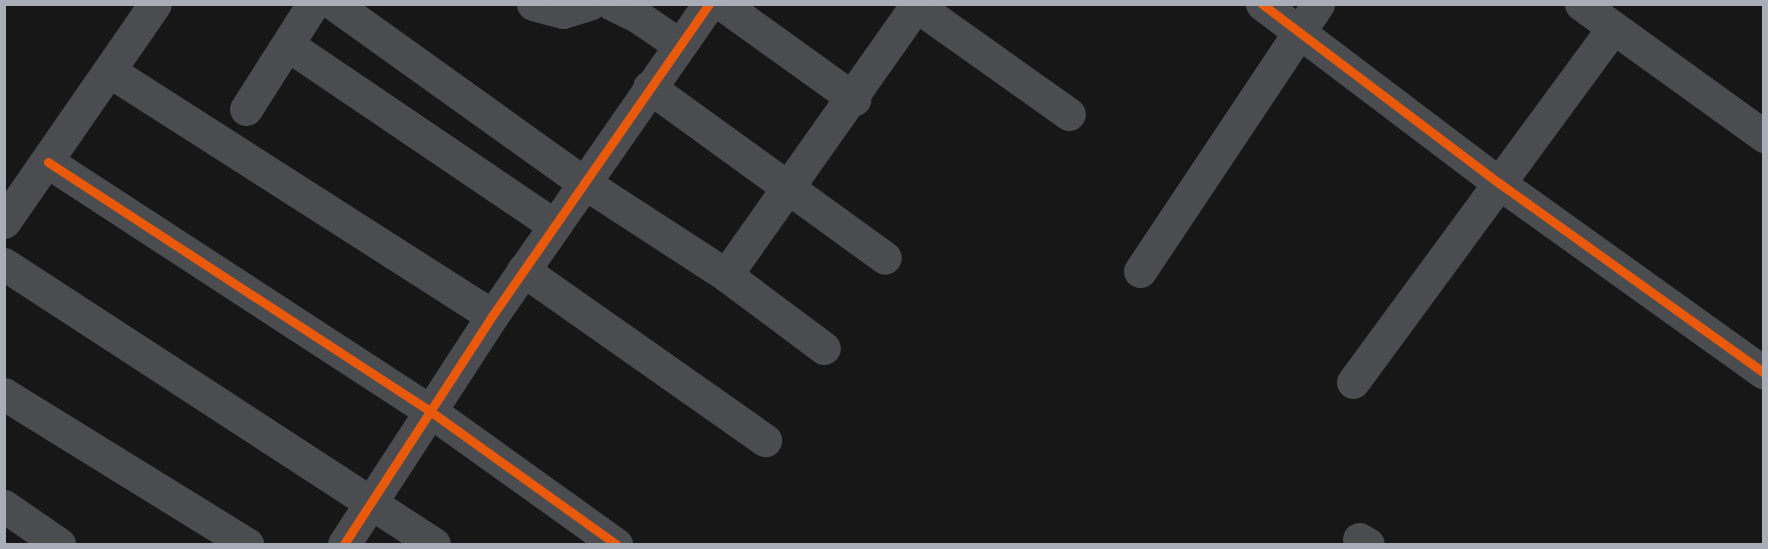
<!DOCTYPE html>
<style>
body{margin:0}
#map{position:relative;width:1768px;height:549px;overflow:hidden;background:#171717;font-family:Rubik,sans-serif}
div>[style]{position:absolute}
.minor>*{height:33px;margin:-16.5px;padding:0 16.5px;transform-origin:16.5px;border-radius:16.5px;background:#4b4c50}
.cycleway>*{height:9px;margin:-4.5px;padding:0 4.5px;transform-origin:4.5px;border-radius:4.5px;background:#e8590c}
span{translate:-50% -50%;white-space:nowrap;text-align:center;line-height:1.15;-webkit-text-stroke:5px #111113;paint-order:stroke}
.frame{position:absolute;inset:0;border:6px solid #a8adb8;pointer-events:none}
</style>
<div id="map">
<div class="minor">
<i style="left:334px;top:4px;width:306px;rotate:35.6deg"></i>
<i style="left:583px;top:182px;width:171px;rotate:33deg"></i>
<i style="left:726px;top:275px;width:122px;rotate:36.7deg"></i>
<i style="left:533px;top:4px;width:31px;rotate:15deg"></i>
<i style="left:563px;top:12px;width:28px;rotate:-17deg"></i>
<i style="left:612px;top:4px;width:28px;rotate:26deg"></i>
<i style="left:637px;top:16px;width:50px;rotate:34.3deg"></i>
<i style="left:722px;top:4px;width:163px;rotate:35.7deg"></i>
<i style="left:914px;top:4px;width:190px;rotate:35.4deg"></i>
<i style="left:1262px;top:4px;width:297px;rotate:37.1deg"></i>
<i style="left:1499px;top:183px;width:326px;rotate:35.6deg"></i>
<i style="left:1581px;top:4px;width:226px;rotate:35.8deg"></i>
<i style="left:288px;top:45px;width:321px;rotate:34.1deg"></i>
<i style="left:111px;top:72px;width:452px;rotate:32.6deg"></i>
<i style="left:649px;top:87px;width:291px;rotate:35.9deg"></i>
<i style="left:246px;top:109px;width:125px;rotate:-57.5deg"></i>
<i style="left:48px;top:162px;width:456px;rotate:33.1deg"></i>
<i style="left:430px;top:411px;width:229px;rotate:35.6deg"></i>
<i style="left:4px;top:222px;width:265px;rotate:-55.3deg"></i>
<i style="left:4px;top:264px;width:513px;rotate:33.07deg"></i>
<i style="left:523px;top:270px;width:296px;rotate:35.1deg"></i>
<i style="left:1140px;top:271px;width:321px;rotate:-56.3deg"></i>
<i style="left:726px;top:275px;width:332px;rotate:-54.8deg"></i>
<i style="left:1353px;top:382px;width:439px;rotate:-53.7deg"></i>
<i style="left:4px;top:394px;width:286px;rotate:31.7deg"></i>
<i style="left:4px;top:506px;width:67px;rotate:34.6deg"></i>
<i style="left:1359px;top:539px;width:10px;rotate:29deg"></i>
<i style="left:344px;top:544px;width:272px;rotate:-57deg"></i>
<i style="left:492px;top:316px;width:380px;rotate:-55.2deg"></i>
</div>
<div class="cycleway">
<i style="left:1262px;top:4px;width:297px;rotate:37.1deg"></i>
<i style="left:1499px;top:183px;width:326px;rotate:35.6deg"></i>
<i style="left:48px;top:162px;width:456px;rotate:33.1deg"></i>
<i style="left:430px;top:411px;width:229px;rotate:35.6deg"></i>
<i style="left:344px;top:544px;width:272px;rotate:-57deg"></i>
<i style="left:492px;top:316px;width:380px;rotate:-55.2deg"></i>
</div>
<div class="frame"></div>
</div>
